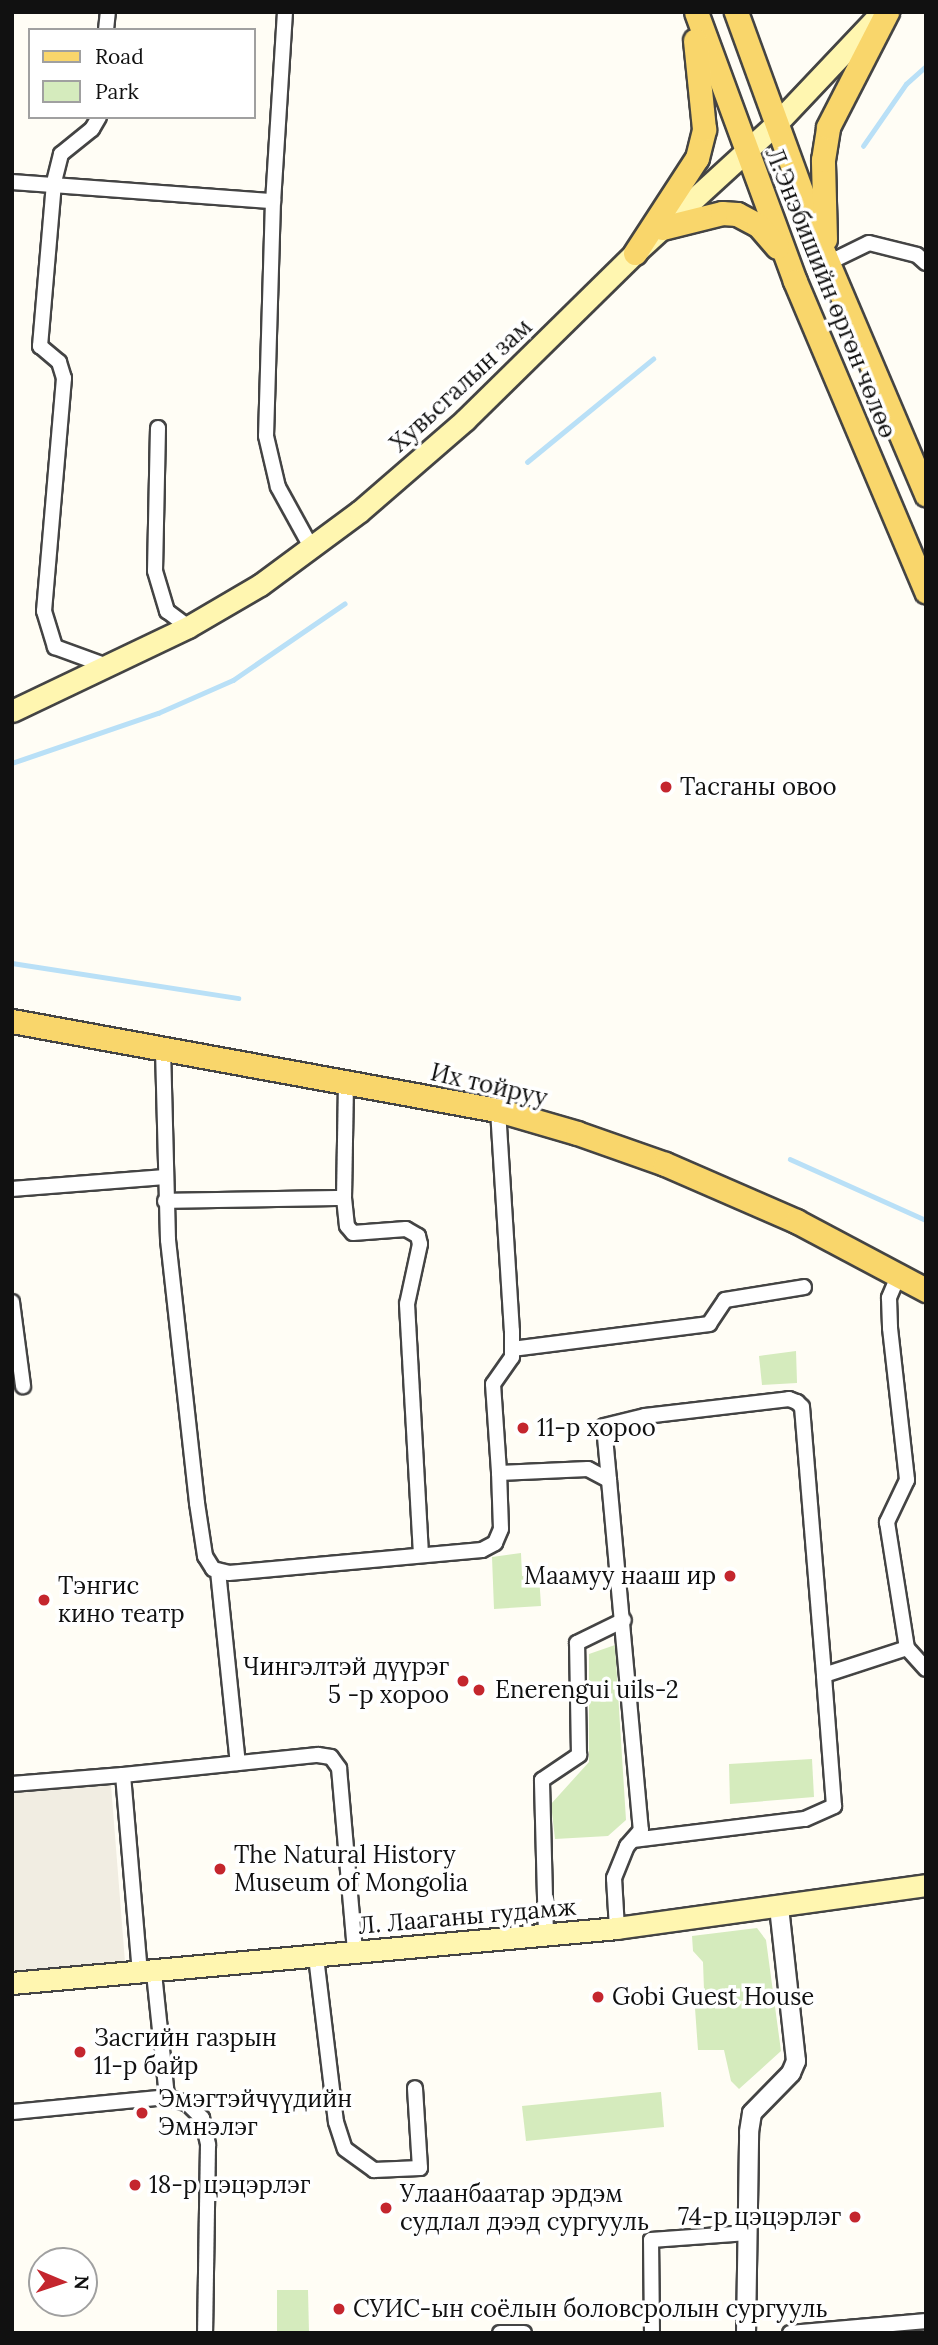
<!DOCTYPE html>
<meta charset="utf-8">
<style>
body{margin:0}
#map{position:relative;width:938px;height:2345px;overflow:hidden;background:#fffdf5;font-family:Lora,serif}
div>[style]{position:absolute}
.green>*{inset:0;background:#d5ebbd}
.plaza>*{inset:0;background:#f1ede2}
.stream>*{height:4.5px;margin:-2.25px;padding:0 2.25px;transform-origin:2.25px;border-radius:2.25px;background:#b9e0f7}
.roads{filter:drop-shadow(2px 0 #444) drop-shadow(-2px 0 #444) drop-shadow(0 2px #444) drop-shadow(0 -2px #444)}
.minor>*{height:14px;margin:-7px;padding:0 7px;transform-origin:7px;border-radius:7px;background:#fff}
.tertiary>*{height:18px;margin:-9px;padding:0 9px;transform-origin:9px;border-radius:9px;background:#fff}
.secondary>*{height:21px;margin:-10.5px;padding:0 10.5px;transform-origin:10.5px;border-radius:10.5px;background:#fff6b0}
.primary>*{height:23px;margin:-11.5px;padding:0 11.5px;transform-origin:11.5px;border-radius:11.5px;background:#f9d66b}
.dots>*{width:19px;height:19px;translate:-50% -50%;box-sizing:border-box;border:4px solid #fff;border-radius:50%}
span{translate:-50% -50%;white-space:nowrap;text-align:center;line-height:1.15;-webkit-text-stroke:7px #fff;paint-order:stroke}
.street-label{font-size:24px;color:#111}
.poi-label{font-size:24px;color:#111}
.left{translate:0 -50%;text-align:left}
.right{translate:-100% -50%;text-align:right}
.frame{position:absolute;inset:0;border:14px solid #111;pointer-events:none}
.legend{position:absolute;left:28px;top:28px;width:228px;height:91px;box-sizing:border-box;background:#fff;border:2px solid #a0a0a0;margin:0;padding:9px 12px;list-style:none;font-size:21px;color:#111}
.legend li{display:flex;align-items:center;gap:14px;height:35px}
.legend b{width:35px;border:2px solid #a0a0a0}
.north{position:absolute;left:28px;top:2247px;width:70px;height:70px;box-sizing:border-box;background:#fff;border:2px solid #a0a0a0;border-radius:50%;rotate:92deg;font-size:19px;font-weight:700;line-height:28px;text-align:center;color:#111}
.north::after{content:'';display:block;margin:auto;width:24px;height:32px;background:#c4262e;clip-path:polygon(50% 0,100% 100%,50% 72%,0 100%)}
</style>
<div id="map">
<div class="green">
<i style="clip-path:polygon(796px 1351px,797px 1383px,762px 1385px,759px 1356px)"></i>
<i style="clip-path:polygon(521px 1553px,522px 1576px,539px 1575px,541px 1606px,494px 1609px,492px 1557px)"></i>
<i style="clip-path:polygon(615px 1645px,626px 1820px,608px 1836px,555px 1839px,551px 1804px,589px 1762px,589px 1654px)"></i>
<i style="clip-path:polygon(812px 1759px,814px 1797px,730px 1804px,729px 1764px)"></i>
<i style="clip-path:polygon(757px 1928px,766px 1940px,781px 2051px,739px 2089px,731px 2081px,724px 2050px,698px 2050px,694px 1994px,704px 1990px,703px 1962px,693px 1951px,692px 1936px)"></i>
<i style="clip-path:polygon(661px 2092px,664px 2127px,526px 2141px,522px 2106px)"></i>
<i style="clip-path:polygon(277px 2290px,308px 2290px,309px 2333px,277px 2333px)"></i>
</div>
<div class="plaza">
<i style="clip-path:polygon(111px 1785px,125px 1962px,12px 1971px,12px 1793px)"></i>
</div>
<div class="stream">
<i style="left:863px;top:146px;width:75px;rotate:-55.3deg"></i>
<i style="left:906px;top:84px;width:27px;rotate:-42deg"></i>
<i style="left:527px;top:462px;width:163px;rotate:-39.3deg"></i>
<i style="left:12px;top:763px;width:154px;rotate:-18.9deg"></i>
<i style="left:158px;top:713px;width:82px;rotate:-23.7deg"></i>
<i style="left:233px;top:680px;width:135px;rotate:-34.4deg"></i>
<i style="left:12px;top:963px;width:229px;rotate:8.8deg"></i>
<i style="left:790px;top:1159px;width:149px;rotate:24.2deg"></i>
</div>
<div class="roads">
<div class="minor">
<i style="left:285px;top:12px;width:189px;rotate:93.6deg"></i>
<i style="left:273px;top:201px;width:235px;rotate:91.7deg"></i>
<i style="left:266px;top:436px;width:52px;rotate:76.8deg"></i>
<i style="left:278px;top:487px;width:68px;rotate:61.2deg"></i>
<i style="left:106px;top:30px;width:18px;rotate:-84deg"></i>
<i style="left:99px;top:117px;width:14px;rotate:120deg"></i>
<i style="left:92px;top:129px;width:40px;rotate:141deg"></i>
<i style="left:61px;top:154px;width:30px;rotate:104deg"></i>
<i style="left:54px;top:183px;width:164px;rotate:94.9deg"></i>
<i style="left:40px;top:346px;width:25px;rotate:40deg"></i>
<i style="left:59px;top:362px;width:17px;rotate:73deg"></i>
<i style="left:64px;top:378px;width:234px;rotate:94.9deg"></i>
<i style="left:44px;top:611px;width:38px;rotate:73deg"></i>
<i style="left:55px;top:647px;width:59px;rotate:20deg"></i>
<i style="left:12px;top:182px;width:262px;rotate:4.2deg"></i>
<i style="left:830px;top:262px;width:43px;rotate:-26deg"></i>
<i style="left:869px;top:243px;width:49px;rotate:14deg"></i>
<i style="left:917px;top:255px;width:12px;rotate:42deg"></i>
<i style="left:158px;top:428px;width:143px;rotate:91.2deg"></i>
<i style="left:155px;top:571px;width:42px;rotate:73.3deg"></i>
<i style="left:167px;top:611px;width:26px;rotate:37deg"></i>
<i style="left:163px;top:1049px;width:191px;rotate:88.5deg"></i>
<i style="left:168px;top:1240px;width:265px;rotate:83.7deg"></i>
<i style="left:197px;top:1503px;width:54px;rotate:81.4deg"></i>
<i style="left:205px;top:1556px;width:15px;rotate:58deg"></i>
<i style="left:213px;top:1569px;width:16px;rotate:14deg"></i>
<i style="left:229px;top:1573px;width:254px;rotate:-5.2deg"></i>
<i style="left:482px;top:1550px;width:15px;rotate:-28deg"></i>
<i style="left:495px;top:1543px;width:15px;rotate:-67deg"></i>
<i style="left:501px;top:1529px;width:56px;rotate:-92deg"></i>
<i style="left:499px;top:1473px;width:89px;rotate:-2.6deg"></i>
<i style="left:588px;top:1469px;width:24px;rotate:28deg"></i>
<i style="left:609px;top:1480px;width:351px;rotate:84.8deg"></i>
<i style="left:641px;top:1830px;width:21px;rotate:131deg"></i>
<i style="left:627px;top:1846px;width:35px;rotate:112deg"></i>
<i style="left:614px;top:1878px;width:50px;rotate:86.6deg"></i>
<i style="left:498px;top:1110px;width:221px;rotate:86.4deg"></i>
<i style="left:512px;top:1331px;width:26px;rotate:90deg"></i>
<i style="left:512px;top:1357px;width:33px;rotate:125deg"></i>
<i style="left:493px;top:1384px;width:89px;rotate:86.1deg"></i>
<i style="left:12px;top:1189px;width:153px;rotate:-4.5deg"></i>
<i style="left:344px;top:1198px;width:28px;rotate:84deg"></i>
<i style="left:347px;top:1226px;width:9px;rotate:49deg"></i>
<i style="left:353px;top:1233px;width:53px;rotate:-4.3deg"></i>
<i style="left:406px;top:1229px;width:14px;rotate:30deg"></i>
<i style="left:418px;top:1236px;width:8px;rotate:76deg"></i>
<i style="left:420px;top:1244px;width:61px;rotate:102.2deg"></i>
<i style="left:407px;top:1304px;width:249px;rotate:86.8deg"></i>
<i style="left:165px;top:1201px;width:179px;rotate:-1deg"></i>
<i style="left:344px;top:1198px;width:115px;rotate:-89deg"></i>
<i style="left:899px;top:1274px;width:26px;rotate:113deg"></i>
<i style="left:889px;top:1298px;width:30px;rotate:88deg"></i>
<i style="left:890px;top:1328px;width:153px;rotate:83.6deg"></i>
<i style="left:907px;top:1480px;width:47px;rotate:115.5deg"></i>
<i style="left:887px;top:1522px;width:128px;rotate:81deg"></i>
<i style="left:907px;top:1648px;width:28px;rotate:48deg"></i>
<i style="left:12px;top:1302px;width:85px;rotate:82.5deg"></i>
<i style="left:512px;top:1349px;width:199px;rotate:-7.2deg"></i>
<i style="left:709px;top:1324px;width:29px;rotate:-56deg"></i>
<i style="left:725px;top:1300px;width:80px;rotate:-9.3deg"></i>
<i style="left:609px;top:1480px;width:54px;rotate:-95.3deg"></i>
<i style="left:604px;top:1426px;width:42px;rotate:-13.7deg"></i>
<i style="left:645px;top:1416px;width:145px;rotate:-6.7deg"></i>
<i style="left:789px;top:1399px;width:9px;rotate:21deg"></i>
<i style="left:797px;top:1402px;width:7px;rotate:45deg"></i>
<i style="left:802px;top:1407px;width:269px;rotate:85.3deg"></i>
<i style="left:218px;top:1571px;width:193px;rotate:84.1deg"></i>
<i style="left:123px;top:1775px;width:196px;rotate:-5.9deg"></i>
<i style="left:318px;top:1755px;width:13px;rotate:9deg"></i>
<i style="left:331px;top:1757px;width:14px;rotate:54deg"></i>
<i style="left:339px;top:1768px;width:185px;rotate:85deg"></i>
<i style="left:12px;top:1784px;width:111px;rotate:-4.6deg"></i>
<i style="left:123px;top:1775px;width:201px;rotate:85.1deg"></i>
<i style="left:633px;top:1840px;width:173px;rotate:-7deg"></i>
<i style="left:805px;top:1819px;width:32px;rotate:-24deg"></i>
<i style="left:834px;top:1806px;width:131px;rotate:-94.4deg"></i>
<i style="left:824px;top:1675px;width:87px;rotate:-18deg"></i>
<i style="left:546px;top:1935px;width:155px;rotate:-91.5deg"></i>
<i style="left:542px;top:1780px;width:45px;rotate:-34deg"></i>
<i style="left:579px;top:1755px;width:112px;rotate:-91deg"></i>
<i style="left:577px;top:1643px;width:52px;rotate:-26.1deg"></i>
<i style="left:316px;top:1957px;width:166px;rotate:83.1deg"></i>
<i style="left:336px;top:2122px;width:28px;rotate:72deg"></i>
<i style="left:345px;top:2149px;width:36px;rotate:36deg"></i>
<i style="left:374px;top:2170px;width:46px;rotate:-2.5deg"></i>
<i style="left:420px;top:2168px;width:80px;rotate:-93.6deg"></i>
<i style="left:154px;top:1973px;width:125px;rotate:84deg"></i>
<i style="left:167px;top:2097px;width:22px;rotate:18deg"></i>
<i style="left:188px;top:2104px;width:20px;rotate:45deg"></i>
<i style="left:202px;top:2118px;width:28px;rotate:77deg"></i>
<i style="left:208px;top:2145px;width:188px;rotate:90.9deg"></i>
<i style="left:12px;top:2112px;width:156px;rotate:-5.5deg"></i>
<i style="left:500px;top:2333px;width:24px"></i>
<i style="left:652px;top:2333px;width:93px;rotate:-90.6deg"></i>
<i style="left:651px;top:2240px;width:97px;rotate:-4.1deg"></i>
<i style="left:790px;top:2333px;width:137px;rotate:-5deg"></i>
</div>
<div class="tertiary">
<i style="left:746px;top:2333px;width:201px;rotate:-89.1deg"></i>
<i style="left:749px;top:2132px;width:19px;rotate:-81deg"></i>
<i style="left:752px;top:2113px;width:56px;rotate:-45.7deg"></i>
<i style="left:791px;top:2073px;width:13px;rotate:-67deg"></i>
<i style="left:796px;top:2061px;width:154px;rotate:-96.3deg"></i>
</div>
<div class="secondary">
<i style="left:12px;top:711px;width:195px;rotate:-25.5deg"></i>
<i style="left:188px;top:627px;width:83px;rotate:-30.3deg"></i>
<i style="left:260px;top:585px;width:124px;rotate:-36.5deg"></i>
<i style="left:360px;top:511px;width:139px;rotate:-40.9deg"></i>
<i style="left:465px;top:420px;width:238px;rotate:-44.5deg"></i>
<i style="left:635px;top:253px;width:191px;rotate:-42.5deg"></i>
<i style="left:776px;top:124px;width:154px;rotate:-46.6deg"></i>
<i style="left:12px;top:1983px;width:607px;rotate:-5.19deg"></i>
<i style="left:617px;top:1928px;width:312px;rotate:-7.9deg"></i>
</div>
<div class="primary">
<i style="left:696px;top:12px;width:287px;rotate:69.8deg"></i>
<i style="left:795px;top:281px;width:337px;rotate:67.1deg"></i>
<i style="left:736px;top:12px;width:260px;rotate:70deg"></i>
<i style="left:825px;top:256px;width:259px;rotate:67deg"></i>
<i style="left:662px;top:228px;width:62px;rotate:-14deg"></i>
<i style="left:722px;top:213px;width:15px;rotate:4deg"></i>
<i style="left:737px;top:214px;width:24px;rotate:28deg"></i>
<i style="left:758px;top:225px;width:29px;rotate:49deg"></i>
<i style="left:825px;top:239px;width:79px;rotate:-91.5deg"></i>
<i style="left:823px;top:160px;width:33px;rotate:-81deg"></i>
<i style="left:828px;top:127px;width:129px;rotate:-62.8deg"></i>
<i style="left:635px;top:253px;width:113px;rotate:-56.9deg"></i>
<i style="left:697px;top:158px;width:30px;rotate:-76deg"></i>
<i style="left:704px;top:129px;width:89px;rotate:-95.8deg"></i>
<i style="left:12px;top:1021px;width:494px;rotate:10.4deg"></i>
<i style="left:498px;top:1110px;width:82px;rotate:16.2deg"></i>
<i style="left:577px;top:1133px;width:93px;rotate:19.4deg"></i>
<i style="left:665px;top:1164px;width:143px;rotate:23.5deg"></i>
<i style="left:796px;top:1221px;width:147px;rotate:28deg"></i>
</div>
</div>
<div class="dots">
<i style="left:666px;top:787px;background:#c4262e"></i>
<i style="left:523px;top:1428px;background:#c4262e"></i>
<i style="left:730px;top:1576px;background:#c4262e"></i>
<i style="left:44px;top:1600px;background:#c4262e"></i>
<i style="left:463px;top:1681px;background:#c4262e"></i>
<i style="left:479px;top:1690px;background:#c4262e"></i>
<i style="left:220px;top:1869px;background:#c4262e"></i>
<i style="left:598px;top:1997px;background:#c4262e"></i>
<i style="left:80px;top:2052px;background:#c4262e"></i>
<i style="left:142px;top:2113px;background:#c4262e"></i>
<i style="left:135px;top:2185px;background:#c4262e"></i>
<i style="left:386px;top:2208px;background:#c4262e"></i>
<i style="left:855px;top:2217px;background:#c4262e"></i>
<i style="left:339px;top:2309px;background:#c4262e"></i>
</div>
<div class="street-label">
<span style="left:831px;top:293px;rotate:68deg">Л.Энэбишийн өргөн чөлөө</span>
<span style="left:461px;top:385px;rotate:-43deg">Хувьсгалын зам</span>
<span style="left:489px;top:1085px;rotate:13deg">Их тойруу</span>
<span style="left:467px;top:1916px;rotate:-5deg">Л. Лааганы гудамж</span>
</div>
<div class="poi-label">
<span class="left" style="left:680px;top:787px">Тасганы овоо</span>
<span class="left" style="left:537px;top:1428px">11-р хороо</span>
<span class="right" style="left:716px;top:1576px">Маамуу нааш ир</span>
<span class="left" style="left:58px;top:1600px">Тэнгис<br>кино театр</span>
<span class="right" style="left:449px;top:1681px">Чингэлтэй дүүрэг<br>5 -р хороо</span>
<span class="left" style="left:495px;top:1690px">Enerengui uils-2</span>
<span class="left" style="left:234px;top:1869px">The Natural History<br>Museum of Mongolia</span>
<span class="left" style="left:612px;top:1997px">Gobi Guest House</span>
<span class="left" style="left:94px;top:2052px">Засгийн газрын<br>11-р байр</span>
<span class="left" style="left:158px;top:2113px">Эмэгтэйчүүдийн<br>Эмнэлэг</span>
<span class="left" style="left:149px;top:2185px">18-р цэцэрлэг</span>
<span class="left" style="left:400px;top:2208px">Улаанбаатар эрдэм<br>судлал дээд сургууль</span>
<span class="right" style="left:841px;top:2217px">74-р цэцэрлэг</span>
<span class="left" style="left:353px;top:2309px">СУИС-ын соёлын боловсролын сургууль</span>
</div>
<div class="frame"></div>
<ul class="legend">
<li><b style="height:9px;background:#f9d66b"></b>Road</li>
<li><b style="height:19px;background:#d5ebbd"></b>Park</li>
</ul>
<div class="north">N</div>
</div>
